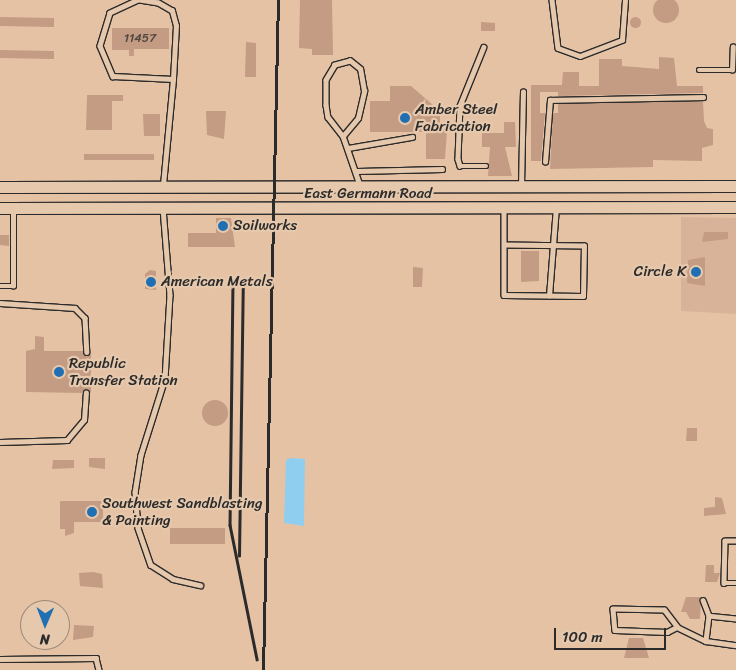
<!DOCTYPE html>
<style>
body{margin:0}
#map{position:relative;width:736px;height:670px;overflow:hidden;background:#e6c2a5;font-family:Sriracha,sans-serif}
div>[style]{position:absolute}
.built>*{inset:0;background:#d8b399}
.water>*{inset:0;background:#90cef0}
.building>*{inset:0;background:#c49b83}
.round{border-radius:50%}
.roads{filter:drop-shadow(1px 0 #2b2b2b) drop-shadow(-1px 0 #2b2b2b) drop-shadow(0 1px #2b2b2b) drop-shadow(0 -1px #2b2b2b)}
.service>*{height:4.5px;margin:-2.25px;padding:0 2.25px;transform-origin:2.25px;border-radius:2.25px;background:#e6c8ac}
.secondary>*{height:11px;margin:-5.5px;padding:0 5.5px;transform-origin:5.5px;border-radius:5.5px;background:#e6c8ac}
.rail>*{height:2.5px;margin:-1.25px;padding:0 1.25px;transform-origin:1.25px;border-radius:1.25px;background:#2b2b2b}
.dots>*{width:14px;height:14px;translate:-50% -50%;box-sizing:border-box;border:2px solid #e6c8ac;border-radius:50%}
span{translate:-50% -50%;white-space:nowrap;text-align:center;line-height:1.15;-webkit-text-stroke:4.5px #e6c8ac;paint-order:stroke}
.number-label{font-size:12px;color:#514741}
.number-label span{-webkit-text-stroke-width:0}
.poi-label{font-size:15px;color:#2b2b2b}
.left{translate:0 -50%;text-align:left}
.right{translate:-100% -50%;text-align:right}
.street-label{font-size:15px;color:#2b2b2b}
.north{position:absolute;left:20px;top:600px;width:50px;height:50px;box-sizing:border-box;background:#e6c8ac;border:1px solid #9b8978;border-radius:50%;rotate:181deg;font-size:14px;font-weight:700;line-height:20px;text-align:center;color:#2b2b2b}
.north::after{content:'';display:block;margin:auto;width:18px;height:22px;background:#1f6fb2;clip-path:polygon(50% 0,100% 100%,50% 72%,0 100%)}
.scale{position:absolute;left:554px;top:628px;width:112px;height:22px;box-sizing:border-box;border:2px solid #2b2b2b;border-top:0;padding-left:6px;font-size:15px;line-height:18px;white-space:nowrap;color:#2b2b2b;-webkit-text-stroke:4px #e6c8ac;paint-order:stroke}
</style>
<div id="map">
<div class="built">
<i style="clip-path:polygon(681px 217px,736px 218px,736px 314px,681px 311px)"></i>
</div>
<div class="water">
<i style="clip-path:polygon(291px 458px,305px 459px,304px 526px,284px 523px,286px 460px)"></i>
</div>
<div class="building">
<i class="round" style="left:653px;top:-3px;width:26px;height:26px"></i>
<i style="clip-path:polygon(300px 0,332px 0,333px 55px,312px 55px,312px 49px,299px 48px)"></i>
<i class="round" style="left:629.5px;top:16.5px;width:11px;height:11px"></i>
<i style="clip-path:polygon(0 17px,54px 18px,54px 27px,0 26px)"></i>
<i style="clip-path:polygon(481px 22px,495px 23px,495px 31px,481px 31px)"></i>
<i style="clip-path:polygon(112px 28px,169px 28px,169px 49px,134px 49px,134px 56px,129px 56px,129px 50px,112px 50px)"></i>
<i style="clip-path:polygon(246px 42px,256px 43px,256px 77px,245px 77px)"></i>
<i style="clip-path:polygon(0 50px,54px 51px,54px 59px,0 58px)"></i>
<i style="clip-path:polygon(659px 57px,674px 58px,677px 86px,703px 86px,703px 93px,558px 96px,558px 92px,540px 92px,540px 113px,545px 113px,541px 161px,531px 161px,531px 85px,562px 85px,563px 72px,579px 72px,579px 86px,599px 86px,599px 59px,622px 59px,622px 66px,659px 69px)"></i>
<i style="clip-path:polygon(390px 86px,411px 86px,440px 111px,440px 126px,447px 131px,445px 159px,426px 159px,426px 132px,370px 132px,370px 101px,390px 101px)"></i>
<i style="clip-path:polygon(87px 95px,123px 95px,123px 101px,112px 101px,112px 130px,86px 130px)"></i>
<i style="clip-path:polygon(703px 101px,704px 121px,707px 128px,713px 129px,713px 145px,702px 148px,702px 161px,653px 160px,653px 167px,550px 169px,553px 113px,558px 113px,558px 104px)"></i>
<i style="clip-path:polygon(206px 111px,226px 111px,224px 139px,207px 135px)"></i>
<i style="clip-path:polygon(143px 114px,160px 114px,160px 136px,144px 136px)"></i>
<i style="clip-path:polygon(504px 122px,515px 122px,516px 147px,505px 147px,512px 176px,488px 176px,490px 147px,482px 147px,482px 133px,504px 133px)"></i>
<i style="clip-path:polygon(84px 154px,154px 154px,154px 160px,84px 160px)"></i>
<i style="clip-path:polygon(216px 218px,231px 218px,235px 247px,188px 247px,188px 233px,216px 233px)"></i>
<i style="clip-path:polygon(704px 232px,728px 232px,728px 239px,702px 242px)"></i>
<i style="clip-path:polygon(0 235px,9px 235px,9px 246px,0 245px)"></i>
<i style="clip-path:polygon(521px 251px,539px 251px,539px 281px,521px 282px)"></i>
<i style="clip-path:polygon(705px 257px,705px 286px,687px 283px,688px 260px)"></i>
<i style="clip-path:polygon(413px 267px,423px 268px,422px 287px,413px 287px)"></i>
<i style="clip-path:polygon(150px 270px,156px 271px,156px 290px,145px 289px,145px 274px)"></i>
<i style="clip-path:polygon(35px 336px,44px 337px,44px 351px,83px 351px,87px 356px,91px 351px,91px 393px,86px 389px,82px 393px,26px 392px,26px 351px,35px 349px)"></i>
<i class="round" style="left:202px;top:400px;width:26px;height:26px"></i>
<i style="clip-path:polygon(687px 428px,697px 428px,697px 441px,686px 441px)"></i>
<i style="clip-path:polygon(89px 458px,105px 458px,105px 469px,89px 467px)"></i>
<i style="clip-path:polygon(53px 460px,74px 460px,74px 468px,52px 469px)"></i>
<i style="clip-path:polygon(715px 497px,722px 498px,726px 514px,704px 516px,704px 508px,715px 507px)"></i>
<i style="clip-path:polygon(60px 501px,103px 501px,103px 522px,74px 522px,74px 533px,65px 536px,65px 529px,60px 529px)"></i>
<i style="clip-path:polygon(170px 528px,225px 528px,225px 544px,170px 544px)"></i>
<i style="clip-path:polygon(706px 565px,714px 565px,714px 573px,720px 573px,717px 582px,705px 582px)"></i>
<i style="clip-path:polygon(93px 572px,102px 574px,103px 588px,80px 586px,79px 573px)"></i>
<i style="clip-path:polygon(686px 597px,701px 597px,700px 619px,690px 619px,686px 612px,681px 612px)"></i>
<i style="clip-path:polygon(74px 625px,94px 626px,93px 637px,73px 640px)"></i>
<i style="clip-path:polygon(629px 638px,643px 638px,649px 658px,624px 658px)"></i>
</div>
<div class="roads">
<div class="service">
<i style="left:552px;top:0;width:48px;rotate:82.9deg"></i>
<i style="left:558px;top:48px;width:23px;rotate:20deg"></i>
<i style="left:580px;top:56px;width:45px;rotate:-20.9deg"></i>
<i style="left:622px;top:40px;width:40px;rotate:-85.7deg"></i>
<i style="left:484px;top:47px;width:64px;rotate:112.1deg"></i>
<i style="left:460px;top:106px;width:53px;rotate:92.2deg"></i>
<i style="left:458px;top:159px;width:7px;rotate:74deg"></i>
<i style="left:460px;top:166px;width:26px"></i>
<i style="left:699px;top:70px;width:33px"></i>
<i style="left:732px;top:70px;width:23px;rotate:-88deg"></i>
<i style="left:343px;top:136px;width:23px;rotate:-50deg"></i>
<i style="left:358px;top:118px;width:28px;rotate:-77deg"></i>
<i style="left:364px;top:91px;width:22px;rotate:-100deg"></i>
<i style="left:360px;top:69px;width:13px;rotate:-141deg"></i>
<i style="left:350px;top:61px;width:16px;rotate:165deg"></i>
<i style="left:335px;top:65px;width:17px;rotate:121deg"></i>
<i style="left:326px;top:80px;width:25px;rotate:90deg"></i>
<i style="left:326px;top:105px;width:12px;rotate:81deg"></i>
<i style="left:328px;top:117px;width:24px;rotate:52deg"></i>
<i style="left:343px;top:136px;width:52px;rotate:70.9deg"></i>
<i style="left:348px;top:148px;width:65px;rotate:-9.8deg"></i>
<i style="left:545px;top:162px;width:62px;rotate:-85.4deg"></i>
<i style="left:550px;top:100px;width:153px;rotate:-1.1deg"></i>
<i style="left:357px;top:171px;width:85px;rotate:-1.3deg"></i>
<i style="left:163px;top:185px;width:106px;rotate:-84.6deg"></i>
<i style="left:173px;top:79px;width:53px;rotate:-86.8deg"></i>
<i style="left:176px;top:26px;width:16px;rotate:-105deg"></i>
<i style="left:172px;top:11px;width:16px;rotate:-150deg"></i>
<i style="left:158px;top:3px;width:20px;rotate:-171deg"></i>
<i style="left:138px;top:0;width:31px;rotate:155deg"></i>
<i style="left:110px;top:13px;width:34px;rotate:107deg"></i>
<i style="left:100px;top:46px;width:33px;rotate:67deg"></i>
<i style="left:113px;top:76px;width:60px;rotate:2.9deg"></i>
<i style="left:521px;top:186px;width:94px;rotate:-88.8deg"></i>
<i style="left:163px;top:208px;width:87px;rotate:85.4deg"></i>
<i style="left:170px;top:295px;width:84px;rotate:93.4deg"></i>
<i style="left:165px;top:379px;width:80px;rotate:107.5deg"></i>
<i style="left:141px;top:455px;width:37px;rotate:99deg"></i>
<i style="left:135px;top:492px;width:36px;rotate:85deg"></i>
<i style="left:138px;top:528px;width:39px;rotate:71deg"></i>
<i style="left:151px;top:565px;width:26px;rotate:32deg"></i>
<i style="left:173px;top:579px;width:28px;rotate:13deg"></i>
<i style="left:504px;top:209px;width:86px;rotate:90deg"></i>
<i style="left:504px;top:295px;width:79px;rotate:0.7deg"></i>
<i style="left:583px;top:296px;width:50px;rotate:-88.9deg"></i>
<i style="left:584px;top:246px;width:79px;rotate:-179.3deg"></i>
<i style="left:0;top:286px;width:13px"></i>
<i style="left:13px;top:286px;width:76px;rotate:-90deg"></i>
<i style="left:549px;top:296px;width:88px;rotate:-85.5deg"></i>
<i style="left:0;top:303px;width:75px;rotate:3.8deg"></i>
<i style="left:75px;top:308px;width:14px;rotate:45deg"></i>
<i style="left:85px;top:318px;width:34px;rotate:87deg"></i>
<i style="left:0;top:442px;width:67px;rotate:-1.7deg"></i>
<i style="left:67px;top:440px;width:26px;rotate:-50deg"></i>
<i style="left:84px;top:420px;width:27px;rotate:-86deg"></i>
<i style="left:736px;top:541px;width:11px;rotate:180deg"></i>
<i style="left:725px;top:541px;width:42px;rotate:91.4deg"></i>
<i style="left:724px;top:583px;width:12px"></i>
<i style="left:703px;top:600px;width:17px;rotate:69deg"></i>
<i style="left:736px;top:619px;width:27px;rotate:-174deg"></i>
<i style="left:709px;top:616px;width:25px;rotate:97deg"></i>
<i style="left:706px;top:641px;width:30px;rotate:8deg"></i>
<i style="left:677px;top:627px;width:21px;rotate:-127deg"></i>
<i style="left:664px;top:610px;width:51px;rotate:-178.9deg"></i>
<i style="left:613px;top:609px;width:21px;rotate:85deg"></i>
<i style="left:615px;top:630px;width:52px;rotate:2.2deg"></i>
<i style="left:667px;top:632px;width:11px;rotate:-27deg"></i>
<i style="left:677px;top:627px;width:32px;rotate:26deg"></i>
<i style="left:0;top:659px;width:96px;rotate:-0.6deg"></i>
<i style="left:96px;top:658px;width:12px;rotate:76deg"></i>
</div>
<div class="secondary">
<i style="left:0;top:187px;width:736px;rotate:-0.08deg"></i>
<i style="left:0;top:208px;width:736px;rotate:-0.08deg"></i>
</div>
</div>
<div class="rail">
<i style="left:233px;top:282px;width:243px;rotate:90.7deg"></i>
<i style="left:230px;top:525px;width:137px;rotate:78.6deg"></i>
<i style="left:239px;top:556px;width:272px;rotate:-89.2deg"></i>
<i style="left:263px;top:670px;width:670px;rotate:-88.72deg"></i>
</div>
<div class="dots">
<i style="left:405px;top:118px;background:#1f6fb2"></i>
<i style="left:223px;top:226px;background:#1f6fb2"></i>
<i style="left:696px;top:272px;background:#1f6fb2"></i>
<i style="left:151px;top:282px;background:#1f6fb2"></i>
<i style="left:59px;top:372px;background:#1f6fb2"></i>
<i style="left:92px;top:512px;background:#1f6fb2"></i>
</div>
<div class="number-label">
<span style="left:140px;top:39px">11457</span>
</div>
<div class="poi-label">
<span class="left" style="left:415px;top:118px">Amber Steel<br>Fabrication</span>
<span class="left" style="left:233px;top:226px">Soilworks</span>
<span class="right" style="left:686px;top:272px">Circle K</span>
<span class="left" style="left:161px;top:282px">American Metals</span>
<span class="left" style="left:69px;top:372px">Republic<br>Transfer Station</span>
<span class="left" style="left:102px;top:512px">Southwest Sandblasting<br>&amp; Painting</span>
</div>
<div class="street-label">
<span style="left:368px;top:194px">East Germann Road</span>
</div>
<div class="north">N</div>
<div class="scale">100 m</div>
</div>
